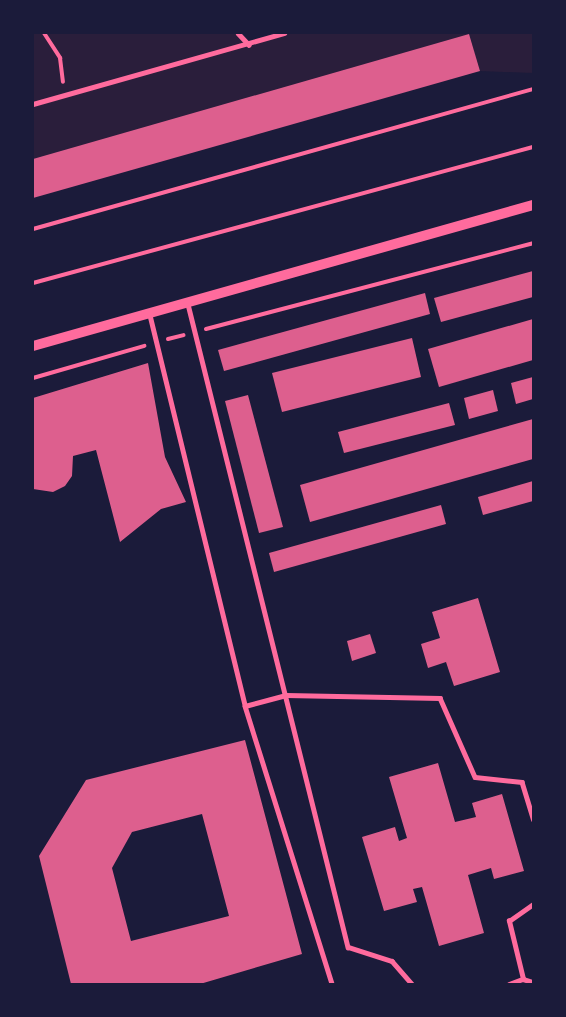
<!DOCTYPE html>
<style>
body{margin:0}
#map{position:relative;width:566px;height:1017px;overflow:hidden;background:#1b1b3a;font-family:Lato,sans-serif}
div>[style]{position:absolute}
.green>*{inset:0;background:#2a1e3b}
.building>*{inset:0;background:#dd5f8e}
.path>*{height:4px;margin:-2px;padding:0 2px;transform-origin:2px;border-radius:2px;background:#ff6b9d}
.service>*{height:4.5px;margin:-2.25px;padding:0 2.25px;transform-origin:2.25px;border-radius:2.25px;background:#ff6b9d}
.tertiary>*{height:10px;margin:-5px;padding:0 5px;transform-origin:5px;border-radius:5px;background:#ff6b9d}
span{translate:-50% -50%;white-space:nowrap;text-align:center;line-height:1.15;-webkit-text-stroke:4.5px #1b1b3a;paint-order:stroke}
.frame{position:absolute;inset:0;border:34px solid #1b1b3a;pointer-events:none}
</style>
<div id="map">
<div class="green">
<i style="clip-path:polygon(33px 33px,237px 33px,249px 45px,284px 33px,533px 33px,533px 73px,480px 71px,469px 34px,33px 159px,33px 107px,202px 58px,33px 104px)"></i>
</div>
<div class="building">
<i style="clip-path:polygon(469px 34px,480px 71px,33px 198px,33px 159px)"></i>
<i style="clip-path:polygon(533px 271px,533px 297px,441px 322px,434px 298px)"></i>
<i style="clip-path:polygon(425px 293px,430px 314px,224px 371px,218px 350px)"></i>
<i style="clip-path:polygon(533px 319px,533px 360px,439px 387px,428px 349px)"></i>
<i style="clip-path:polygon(412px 338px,421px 377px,282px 412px,272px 373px)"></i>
<i style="clip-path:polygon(148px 363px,165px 457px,186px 502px,161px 509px,120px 542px,96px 450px,73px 456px,72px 476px,65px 486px,53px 492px,33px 489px,33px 398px)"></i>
<i style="clip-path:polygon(533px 377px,533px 399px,516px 404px,511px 383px)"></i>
<i style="clip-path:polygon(493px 390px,498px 411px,469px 419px,464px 398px)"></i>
<i style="clip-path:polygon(248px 395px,283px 527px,259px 533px,225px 401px)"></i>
<i style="clip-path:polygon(449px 403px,455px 425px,344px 453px,338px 432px)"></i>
<i style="clip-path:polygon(533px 419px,533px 459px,310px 522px,300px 485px)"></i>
<i style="clip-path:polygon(533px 481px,533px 501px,483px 515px,478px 497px)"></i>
<i style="clip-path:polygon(441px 505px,446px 524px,274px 572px,269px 553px)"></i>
<i style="clip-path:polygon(478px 598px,500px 672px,454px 686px,446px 662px,428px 668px,421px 644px,440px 638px,432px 612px)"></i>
<i style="clip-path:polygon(370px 634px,376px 653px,352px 661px,347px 641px)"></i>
<i style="clip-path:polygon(evenodd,245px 740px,302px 954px,200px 984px,71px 984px,39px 856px,86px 780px,245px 740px,202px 814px,229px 916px,131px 941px,112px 868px,132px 832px,202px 814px)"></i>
<i style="clip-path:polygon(438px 763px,455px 822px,476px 817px,472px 803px,502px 794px,524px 871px,494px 879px,491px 868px,468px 875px,484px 933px,439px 946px,422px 887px,413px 889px,417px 902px,384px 911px,362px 837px,395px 827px,399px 841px,407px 838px,389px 777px)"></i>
</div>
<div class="path">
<i style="left:44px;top:33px;width:30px;rotate:57deg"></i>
<i style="left:60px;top:58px;width:24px;rotate:83deg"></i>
<i style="left:33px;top:229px;width:519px;rotate:-15.64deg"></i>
<i style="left:33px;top:283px;width:518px;rotate:-15.22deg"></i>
<i style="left:206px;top:329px;width:338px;rotate:-14.7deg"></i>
<i style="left:168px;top:339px;width:16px;rotate:-14deg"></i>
<i style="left:33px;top:378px;width:116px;rotate:-16.1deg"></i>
</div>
<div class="service">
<i style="left:238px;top:33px;width:16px;rotate:47deg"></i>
<i style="left:33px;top:104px;width:261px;rotate:-15.8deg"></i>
<i style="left:188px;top:304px;width:663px;rotate:76.03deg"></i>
<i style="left:348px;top:947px;width:46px;rotate:17.7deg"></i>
<i style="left:392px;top:961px;width:30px;rotate:49deg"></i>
<i style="left:150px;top:315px;width:402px;rotate:76.3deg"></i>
<i style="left:245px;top:706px;width:291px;rotate:72.6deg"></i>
<i style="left:245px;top:706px;width:42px;rotate:-15deg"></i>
<i style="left:286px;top:695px;width:154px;rotate:1.1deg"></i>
<i style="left:440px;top:698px;width:86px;rotate:66.1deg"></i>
<i style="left:475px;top:777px;width:47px;rotate:6.1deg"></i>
<i style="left:522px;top:782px;width:39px;rotate:73deg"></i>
<i style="left:523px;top:979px;width:60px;rotate:-103.6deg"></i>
<i style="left:509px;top:921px;width:29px;rotate:-35deg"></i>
<i style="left:509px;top:984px;width:15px;rotate:-20deg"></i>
<i style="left:523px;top:979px;width:10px;rotate:17deg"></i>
</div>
<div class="tertiary">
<i style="left:33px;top:346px;width:520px;rotate:-15.75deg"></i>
</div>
<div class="frame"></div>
</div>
